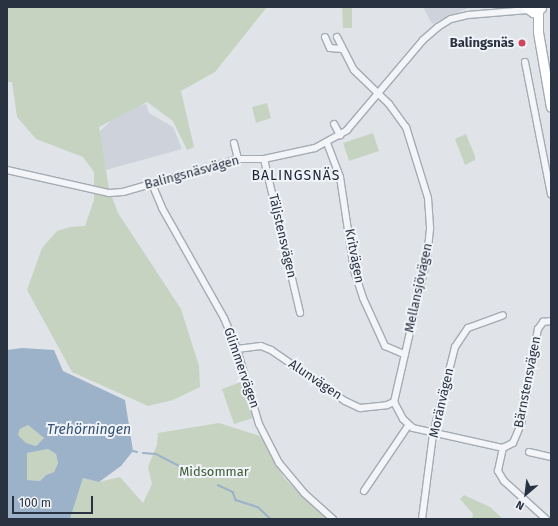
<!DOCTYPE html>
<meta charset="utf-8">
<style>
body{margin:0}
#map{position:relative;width:558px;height:526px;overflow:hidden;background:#e0e4e9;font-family:"Fira Sans",sans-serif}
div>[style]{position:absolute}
.built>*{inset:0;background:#ced3db}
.green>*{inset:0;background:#c6d3c1}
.water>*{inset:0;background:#9bb2c9}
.stream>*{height:1.5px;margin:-0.75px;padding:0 0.75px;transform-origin:0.75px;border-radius:0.75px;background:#9bb2c9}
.roads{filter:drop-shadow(1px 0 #a5abb3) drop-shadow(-1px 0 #a5abb3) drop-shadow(0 1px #a5abb3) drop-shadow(0 -1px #a5abb3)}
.street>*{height:6px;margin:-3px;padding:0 3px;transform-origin:3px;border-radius:3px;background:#f3f5f8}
.secondary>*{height:9px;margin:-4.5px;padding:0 4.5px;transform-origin:4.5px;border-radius:4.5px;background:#fff}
.dots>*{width:11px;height:11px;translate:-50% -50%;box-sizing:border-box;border:2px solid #f0f3f7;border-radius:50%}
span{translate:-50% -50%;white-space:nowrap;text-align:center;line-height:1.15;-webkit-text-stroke:4px #f0f3f7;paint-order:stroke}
.poi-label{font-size:13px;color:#293241;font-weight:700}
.right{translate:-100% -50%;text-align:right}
.street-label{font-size:13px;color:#293241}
.park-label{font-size:13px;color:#3e5d36}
.neighbourhood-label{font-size:14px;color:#1b2332;letter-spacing:1px}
.water-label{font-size:14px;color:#335175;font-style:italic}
.frame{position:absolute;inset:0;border:8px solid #293241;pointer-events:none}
.north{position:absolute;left:506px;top:474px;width:40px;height:40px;-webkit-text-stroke:3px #f0f3f7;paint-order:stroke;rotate:208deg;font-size:11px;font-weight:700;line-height:16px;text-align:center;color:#293241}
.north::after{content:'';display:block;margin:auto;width:14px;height:18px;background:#293241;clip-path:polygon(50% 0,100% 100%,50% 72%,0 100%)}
.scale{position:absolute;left:12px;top:496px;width:81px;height:18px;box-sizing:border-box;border:2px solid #293241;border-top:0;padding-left:5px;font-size:12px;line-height:14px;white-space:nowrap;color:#293241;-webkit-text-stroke:3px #f0f3f7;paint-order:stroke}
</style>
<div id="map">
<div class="built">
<i style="clip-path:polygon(423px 7px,470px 7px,432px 24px)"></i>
<i style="clip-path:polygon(146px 104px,149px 113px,173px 127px,182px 149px,106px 170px,95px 136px,122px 110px)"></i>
</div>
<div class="green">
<i style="clip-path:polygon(7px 7px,267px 7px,215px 72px,181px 91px,194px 147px,187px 150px,173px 121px,147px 102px,99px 127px,109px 189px,118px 213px,181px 309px,199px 366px,200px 387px,173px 400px,148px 406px,72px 372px,27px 290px,42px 248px,57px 231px,70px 227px,85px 226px,94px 200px,94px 172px,83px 157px,36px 139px,17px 117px,12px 82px,7px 82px)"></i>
<i style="clip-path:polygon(342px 7px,352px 7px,352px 28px,343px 28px)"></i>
<i style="clip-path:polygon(267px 103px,271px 118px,256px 123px,252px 107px)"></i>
<i style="clip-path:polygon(373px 133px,379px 151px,349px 161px,343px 143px)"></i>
<i style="clip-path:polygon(466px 134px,475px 156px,475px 160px,465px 165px,455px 139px)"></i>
<i style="clip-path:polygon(241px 382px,253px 418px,234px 424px,222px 389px)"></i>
<i style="clip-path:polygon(219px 423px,260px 436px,284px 478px,327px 519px,70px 519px,83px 478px,99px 482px,120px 477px,143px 503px,152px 484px,148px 467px,157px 445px,158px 433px)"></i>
<i style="clip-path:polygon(28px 425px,44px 438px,36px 446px,26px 443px,18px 435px,20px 429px)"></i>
<i style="clip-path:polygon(48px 449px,56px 454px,58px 463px,54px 472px,46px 475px,40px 481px,27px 480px,27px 453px)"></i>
<i style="clip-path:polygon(464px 495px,490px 507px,503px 519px,472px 519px,473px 514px,460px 499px)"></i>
</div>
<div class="water">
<i style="clip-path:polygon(evenodd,22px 348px,54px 350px,63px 371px,125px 400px,133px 451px,121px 466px,99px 482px,83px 478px,70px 519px,7px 519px,7px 350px,22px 348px,28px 425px,44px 438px,36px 446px,26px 443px,18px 435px,20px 429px,28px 425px,22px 348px,48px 449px,56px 454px,58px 463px,54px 472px,46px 475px,40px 481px,27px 480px,27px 453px,48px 449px)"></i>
</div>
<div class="stream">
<i style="left:133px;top:451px;width:4px;rotate:14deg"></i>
<i style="left:143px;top:453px;width:13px;rotate:4deg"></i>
<i style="left:156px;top:454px;width:44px;rotate:27.1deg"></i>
<i style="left:218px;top:485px;width:17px;rotate:25deg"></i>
<i style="left:233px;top:492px;width:9px;rotate:69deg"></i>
<i style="left:236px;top:500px;width:23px;rotate:18deg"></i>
<i style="left:258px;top:507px;width:18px;rotate:43deg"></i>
</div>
<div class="roads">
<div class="street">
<i style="left:325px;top:37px;width:12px;rotate:66deg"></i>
<i style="left:330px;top:48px;width:12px;rotate:5deg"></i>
<i style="left:337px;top:37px;width:37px;rotate:63deg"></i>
<i style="left:354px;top:70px;width:49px;rotate:44.2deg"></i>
<i style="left:389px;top:104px;width:29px;rotate:54deg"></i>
<i style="left:406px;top:127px;width:74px;rotate:72.8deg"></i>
<i style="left:428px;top:198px;width:31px;rotate:86deg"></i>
<i style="left:430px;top:229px;width:29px;rotate:96deg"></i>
<i style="left:427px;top:258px;width:148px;rotate:102.9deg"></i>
<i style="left:394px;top:402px;width:19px;rotate:62deg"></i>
<i style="left:403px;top:419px;width:13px;rotate:42deg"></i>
<i style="left:413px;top:428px;width:92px;rotate:12.5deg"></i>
<i style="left:525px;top:62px;width:135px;rotate:78.9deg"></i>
<i style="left:334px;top:124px;width:13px;rotate:61deg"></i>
<i style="left:234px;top:143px;width:16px;rotate:76deg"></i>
<i style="left:327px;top:143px;width:36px;rotate:69deg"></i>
<i style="left:340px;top:177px;width:94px;rotate:81.4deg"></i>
<i style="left:354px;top:270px;width:29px;rotate:72deg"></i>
<i style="left:363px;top:298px;width:53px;rotate:65.4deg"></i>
<i style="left:385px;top:346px;width:21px;rotate:23deg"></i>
<i style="left:264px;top:159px;width:158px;rotate:76.8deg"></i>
<i style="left:7px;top:170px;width:105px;rotate:12.7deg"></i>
<i style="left:109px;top:193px;width:14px;rotate:-4deg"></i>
<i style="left:123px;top:192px;width:120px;rotate:-16deg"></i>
<i style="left:238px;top:159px;width:26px"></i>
<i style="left:264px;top:159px;width:52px;rotate:-12.2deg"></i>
<i style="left:315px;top:148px;width:37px;rotate:-29deg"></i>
<i style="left:347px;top:130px;width:118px;rotate:-49.8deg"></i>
<i style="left:423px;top:40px;width:20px;rotate:-41deg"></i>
<i style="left:438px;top:27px;width:15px;rotate:-32deg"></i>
<i style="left:451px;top:19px;width:17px;rotate:-13deg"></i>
<i style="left:468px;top:15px;width:60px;rotate:-4.8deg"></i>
<i style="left:152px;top:184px;width:26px;rotate:67deg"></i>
<i style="left:162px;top:208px;width:126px;rotate:60.6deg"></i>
<i style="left:224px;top:318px;width:34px;rotate:67deg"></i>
<i style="left:237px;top:349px;width:78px;rotate:73.7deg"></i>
<i style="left:259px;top:424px;width:44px;rotate:62.9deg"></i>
<i style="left:279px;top:463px;width:39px;rotate:50deg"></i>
<i style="left:304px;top:493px;width:39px;rotate:42deg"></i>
<i style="left:237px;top:349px;width:24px;rotate:-7deg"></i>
<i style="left:261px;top:346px;width:11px;rotate:22deg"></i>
<i style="left:271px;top:350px;width:90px;rotate:34.6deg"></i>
<i style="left:345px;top:401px;width:17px;rotate:25deg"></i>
<i style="left:360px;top:408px;width:27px;rotate:-6deg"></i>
<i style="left:387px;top:405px;width:8px;rotate:-23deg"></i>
<i style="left:529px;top:452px;width:23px;rotate:13deg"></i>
<i style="left:364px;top:491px;width:78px;rotate:-55.9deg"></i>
<i style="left:422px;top:519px;width:86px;rotate:-82.6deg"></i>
<i style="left:433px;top:434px;width:90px;rotate:-75.8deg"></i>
<i style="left:455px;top:347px;width:23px;rotate:-56deg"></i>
<i style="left:468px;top:328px;width:37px;rotate:-20deg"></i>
<i style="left:546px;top:519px;width:57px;rotate:-137.9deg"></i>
<i style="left:504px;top:481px;width:12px;rotate:-121deg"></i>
<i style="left:498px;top:471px;width:24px;rotate:-78deg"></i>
<i style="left:503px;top:448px;width:11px;rotate:-27deg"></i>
<i style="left:513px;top:443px;width:21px;rotate:-67deg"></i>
<i style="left:521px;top:424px;width:97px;rotate:-79.9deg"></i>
<i style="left:538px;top:329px;width:9px;rotate:-54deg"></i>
<i style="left:543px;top:322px;width:8px;rotate:-7deg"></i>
</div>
<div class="secondary">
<i style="left:526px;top:7px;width:9px;rotate:36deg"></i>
<i style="left:533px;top:12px;width:9px;rotate:-27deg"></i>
<i style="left:538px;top:11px;width:21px;rotate:90deg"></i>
<i style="left:538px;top:32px;width:76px;rotate:80.2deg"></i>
</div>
</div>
<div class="dots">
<i style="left:522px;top:43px;background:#ce455c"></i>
</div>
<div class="poi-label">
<span class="right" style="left:514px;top:43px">Balingsnäs</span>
</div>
<div class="street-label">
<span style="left:192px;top:173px;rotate:-15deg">Balingsnäsvägen</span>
<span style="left:282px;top:236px;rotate:77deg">Täljstensvägen</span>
<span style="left:354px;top:256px;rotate:79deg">Kritvägen</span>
<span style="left:419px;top:288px;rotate:-78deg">Mellansjövägen</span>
<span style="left:241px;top:368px;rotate:71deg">Glimmervägen</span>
<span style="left:315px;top:380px;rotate:34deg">Alunvägen</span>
<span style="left:528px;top:382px;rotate:-79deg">Bärnstensvägen</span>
<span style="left:442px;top:403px;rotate:-77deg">Moränvägen</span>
</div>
<div class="park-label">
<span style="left:214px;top:472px">Midsommar</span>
</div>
<div class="neighbourhood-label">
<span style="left:296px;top:176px">BALINGSNÄS</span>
</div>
<div class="water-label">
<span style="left:89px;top:430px">Trehörningen</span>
</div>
<div class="frame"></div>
<div class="north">N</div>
<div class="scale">100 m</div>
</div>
